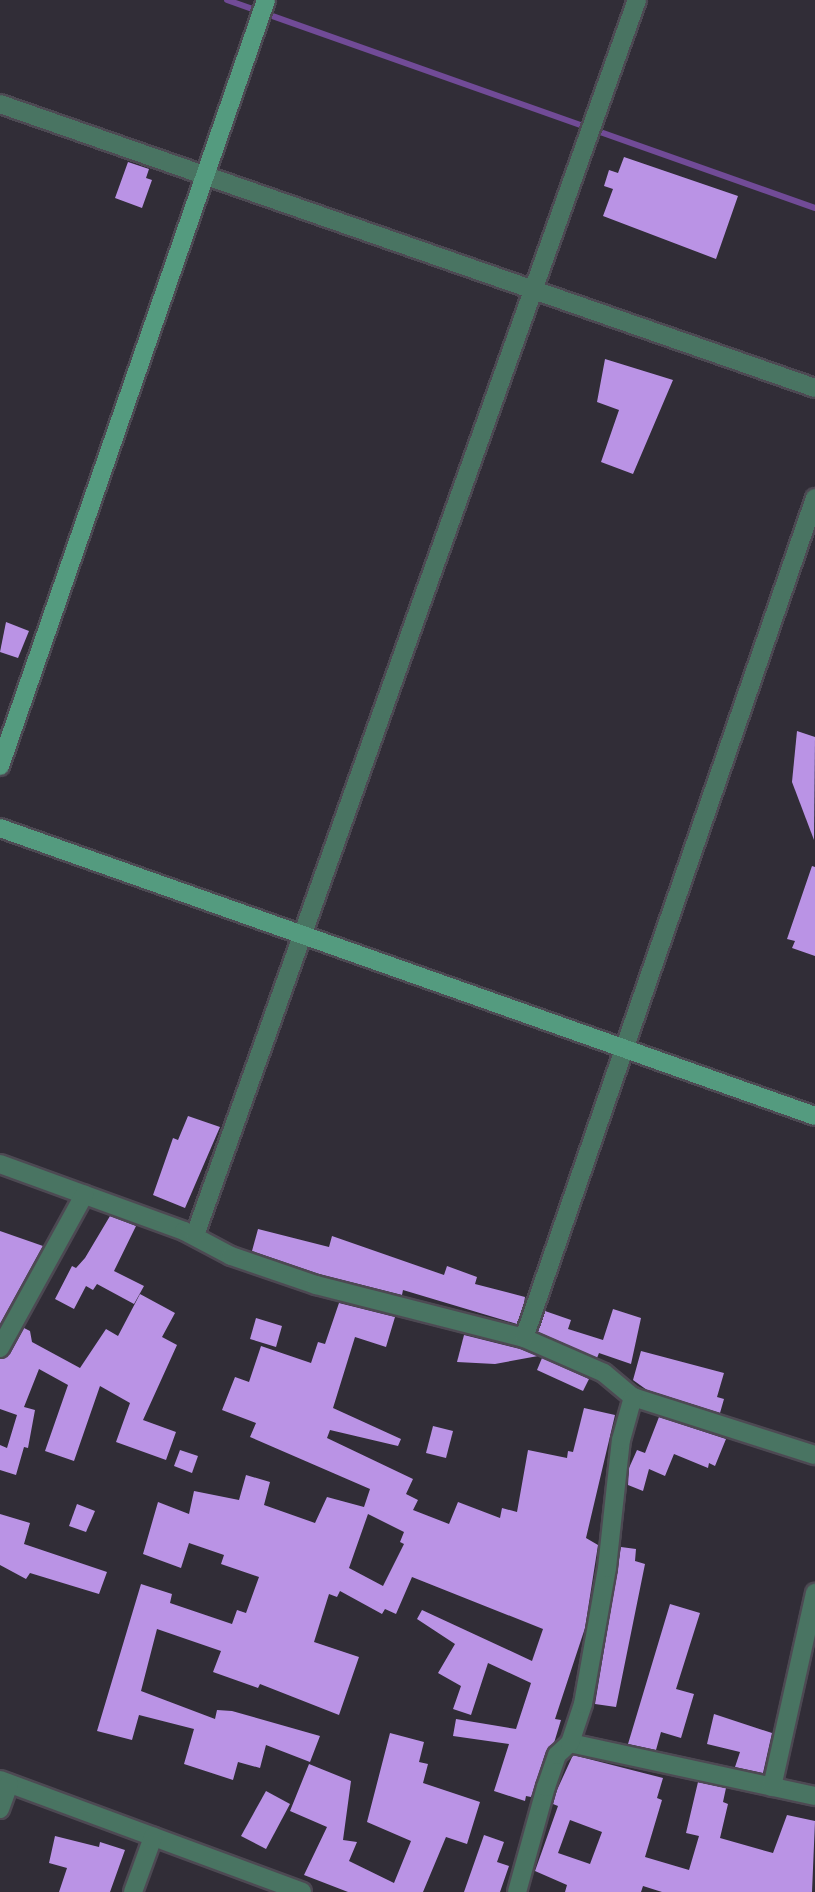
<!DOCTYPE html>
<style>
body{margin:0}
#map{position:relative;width:815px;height:1892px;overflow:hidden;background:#312d37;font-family:Poppins,sans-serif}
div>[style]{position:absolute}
.stream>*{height:6px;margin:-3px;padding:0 3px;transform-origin:3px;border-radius:3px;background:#714b97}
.building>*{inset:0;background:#ba93e5}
.roads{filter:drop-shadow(2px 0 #4d4953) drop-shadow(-2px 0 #4d4953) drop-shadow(0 2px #4d4953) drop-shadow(0 -2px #4d4953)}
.street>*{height:18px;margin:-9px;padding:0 9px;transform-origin:9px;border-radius:9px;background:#497462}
.secondary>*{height:18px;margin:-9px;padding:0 9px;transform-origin:9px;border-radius:9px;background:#549b7f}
span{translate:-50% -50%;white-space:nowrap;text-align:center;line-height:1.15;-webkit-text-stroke:7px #312d37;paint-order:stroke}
</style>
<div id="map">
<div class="stream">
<i style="left:227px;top:0;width:624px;rotate:19.48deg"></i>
</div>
<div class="building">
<i style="clip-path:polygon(624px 157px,738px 196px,716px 259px,603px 216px,613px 189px,604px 186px,609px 170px,618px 173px)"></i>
<i style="clip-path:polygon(128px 162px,149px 169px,146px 178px,152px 180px,142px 208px,115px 198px)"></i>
<i style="clip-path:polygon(605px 359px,673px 380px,633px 474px,601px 462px,619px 410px,597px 402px)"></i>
<i style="clip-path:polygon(6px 622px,29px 631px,18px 658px,0 652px)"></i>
<i style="clip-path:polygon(797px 731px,815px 737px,814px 840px,792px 782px)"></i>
<i style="clip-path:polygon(812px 866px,815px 867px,815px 956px,792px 948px,795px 941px,787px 939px)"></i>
<i style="clip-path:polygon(188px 1116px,220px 1127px,185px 1208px,153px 1195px,173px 1138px,178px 1140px)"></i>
<i style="clip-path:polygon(110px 1216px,136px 1226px,114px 1271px,144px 1286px,134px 1304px,97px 1284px,93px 1290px,86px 1286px,74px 1309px,55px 1299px,72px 1266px,76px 1268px,85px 1258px)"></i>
<i style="clip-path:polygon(258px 1229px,329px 1247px,332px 1236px,444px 1275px,447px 1266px,477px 1277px,475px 1284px,525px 1297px,524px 1303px,517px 1324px,403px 1290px,402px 1295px,319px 1274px,252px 1251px)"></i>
<i style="clip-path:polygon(0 1231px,43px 1246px,0 1324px)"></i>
<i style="clip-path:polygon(140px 1294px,175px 1313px,162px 1337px,177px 1345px,143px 1420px,176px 1432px,166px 1460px,116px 1442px,130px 1403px,100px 1386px,74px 1461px,45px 1451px,68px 1385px,39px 1369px,24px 1407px,35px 1410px,28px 1448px,24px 1447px,16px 1475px,0 1470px,0 1445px,7px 1448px,17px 1415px,0 1409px,0 1359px,10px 1354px,24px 1328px,30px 1331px,32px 1342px,80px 1368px,106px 1329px,118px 1336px)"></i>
<i style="clip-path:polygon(evenodd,339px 1303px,395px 1317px,386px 1347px,355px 1337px,333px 1408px,401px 1439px,398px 1446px,330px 1430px,327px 1438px,413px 1479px,406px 1494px,418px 1500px,413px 1510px,449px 1524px,458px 1502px,500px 1518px,502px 1508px,517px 1512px,528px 1450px,567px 1458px,568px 1451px,573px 1452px,584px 1408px,615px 1415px,586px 1538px,598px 1545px,585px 1628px,555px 1719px,561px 1720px,554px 1743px,546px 1751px,531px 1797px,526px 1796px,525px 1801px,494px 1791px,509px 1744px,453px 1736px,456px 1719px,516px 1729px,531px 1683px,488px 1663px,471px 1715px,453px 1709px,461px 1686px,438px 1673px,455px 1644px,417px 1619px,422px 1610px,532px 1661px,543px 1629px,412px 1577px,396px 1614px,385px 1609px,382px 1614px,340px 1591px,337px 1597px,329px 1594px,314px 1642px,359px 1657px,339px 1715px,260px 1684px,258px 1688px,213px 1672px,221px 1651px,157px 1629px,141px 1691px,215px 1719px,217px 1710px,232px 1711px,320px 1736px,310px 1762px,266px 1745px,260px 1768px,238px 1762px,233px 1780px,184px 1764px,194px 1729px,139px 1715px,132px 1740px,97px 1731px,141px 1584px,172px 1594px,170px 1603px,232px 1624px,237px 1610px,246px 1613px,259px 1577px,221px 1564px,224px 1555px,189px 1543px,181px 1568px,143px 1554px,158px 1502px,189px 1514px,194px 1491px,239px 1500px,246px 1475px,270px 1482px,264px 1505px,315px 1523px,327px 1497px,364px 1507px,370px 1489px,250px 1437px,256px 1423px,222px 1410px,235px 1377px,249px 1382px,261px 1346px,311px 1363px,318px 1342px,325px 1344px,339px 1303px,368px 1514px,404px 1532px,400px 1542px,404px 1544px,383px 1586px,349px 1568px,368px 1514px)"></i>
<i style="clip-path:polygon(613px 1309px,641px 1318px,631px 1364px,599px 1353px,597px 1358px,538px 1332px,545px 1311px,571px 1320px,568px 1329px,603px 1340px)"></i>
<i style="clip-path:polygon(256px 1318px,282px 1326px,276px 1347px,250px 1339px)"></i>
<i style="clip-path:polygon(464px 1335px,520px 1349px,538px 1356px,495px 1364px,457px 1362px)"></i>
<i style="clip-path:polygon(641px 1351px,724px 1373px,717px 1397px,724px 1399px,720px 1413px,647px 1390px,633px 1380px)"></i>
<i style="clip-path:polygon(542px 1358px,589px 1379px,583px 1391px,537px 1370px)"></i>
<i style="clip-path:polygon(659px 1417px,726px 1439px,715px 1466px,709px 1463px,708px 1468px,674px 1454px,665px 1476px,649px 1469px,643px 1491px,628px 1485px,629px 1468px,637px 1450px,645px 1453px)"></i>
<i style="clip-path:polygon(433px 1426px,453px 1431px,446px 1458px,426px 1453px)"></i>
<i style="clip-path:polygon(180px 1450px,198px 1456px,192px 1473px,174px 1466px)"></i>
<i style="clip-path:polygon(77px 1504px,95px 1511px,86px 1532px,69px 1526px)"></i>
<i style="clip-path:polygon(0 1514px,30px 1523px,24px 1544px,107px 1572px,99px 1594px,30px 1573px,26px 1579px,0 1565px)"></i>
<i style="clip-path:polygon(621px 1547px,636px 1549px,635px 1561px,645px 1564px,616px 1707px,595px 1704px)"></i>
<i style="clip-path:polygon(670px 1604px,700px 1613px,676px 1689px,694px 1694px,681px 1738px,661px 1732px,656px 1750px,628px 1744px)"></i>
<i style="clip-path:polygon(714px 1714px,772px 1733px,763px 1773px,735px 1767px,740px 1752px,707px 1744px)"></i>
<i style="clip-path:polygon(390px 1733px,424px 1742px,419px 1762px,428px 1764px,423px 1783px,480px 1802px,467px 1844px,446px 1837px,423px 1892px,348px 1892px,304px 1875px,327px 1827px,290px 1811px,309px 1764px,351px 1781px,343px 1840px,357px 1842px,349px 1861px,394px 1883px,411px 1841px,367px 1822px)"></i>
<i style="clip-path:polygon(evenodd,573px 1755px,663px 1778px,657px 1798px,662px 1800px,645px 1857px,689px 1870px,699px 1836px,686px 1833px,698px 1782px,726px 1788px,723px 1802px,728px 1804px,720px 1838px,773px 1853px,787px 1815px,815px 1821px,812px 1892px,662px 1892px,643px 1886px,641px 1892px,565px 1892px,567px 1885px,535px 1871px,558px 1806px,553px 1804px,557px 1790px,573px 1755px,570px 1820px,602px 1832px,590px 1864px,558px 1853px,570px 1820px)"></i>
<i style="clip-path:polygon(266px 1791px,290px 1804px,266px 1849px,241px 1836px)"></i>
<i style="clip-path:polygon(484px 1835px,504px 1842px,497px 1862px,509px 1866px,500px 1892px,464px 1892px)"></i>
<i style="clip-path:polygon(55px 1836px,99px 1847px,100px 1842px,125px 1850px,110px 1892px,59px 1892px,67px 1868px,49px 1863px)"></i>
</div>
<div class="roads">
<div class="street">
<i style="left:0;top:104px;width:863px;rotate:19.21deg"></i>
<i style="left:0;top:1164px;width:196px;rotate:20deg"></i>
<i style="left:184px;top:1231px;width:53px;rotate:28deg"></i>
<i style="left:231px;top:1256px;width:90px;rotate:18.8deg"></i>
<i style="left:316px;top:1285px;width:215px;rotate:14.3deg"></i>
<i style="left:524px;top:1338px;width:87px;rotate:23.6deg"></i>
<i style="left:604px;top:1373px;width:38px;rotate:40deg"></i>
<i style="left:633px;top:1397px;width:191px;rotate:17.7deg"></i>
<i style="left:195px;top:1235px;width:1312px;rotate:-70.31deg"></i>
<i style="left:524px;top:1338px;width:889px;rotate:-70.89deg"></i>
<i style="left:0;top:1348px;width:175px;rotate:-61.2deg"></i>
<i style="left:570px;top:1743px;width:251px;rotate:12.2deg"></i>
<i style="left:0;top:1780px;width:322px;rotate:20.3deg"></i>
<i style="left:772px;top:1787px;width:199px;rotate:-77.5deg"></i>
<i style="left:0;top:1809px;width:27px;rotate:-70deg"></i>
<i style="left:133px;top:1892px;width:59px;rotate:-70deg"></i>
<i style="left:517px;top:1892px;width:109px;rotate:-74.6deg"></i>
<i style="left:546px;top:1787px;width:34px;rotate:-71deg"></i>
<i style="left:557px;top:1755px;width:18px;rotate:-43deg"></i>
<i style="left:570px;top:1743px;width:41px;rotate:-71.6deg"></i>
<i style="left:583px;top:1704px;width:138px;rotate:-80deg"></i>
<i style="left:607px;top:1568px;width:129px;rotate:-83.8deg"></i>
<i style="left:621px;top:1440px;width:45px;rotate:-74.4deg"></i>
</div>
<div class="secondary">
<i style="left:0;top:766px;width:811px;rotate:-70.85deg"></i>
<i style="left:0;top:828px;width:864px;rotate:19.46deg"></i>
</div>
</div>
</div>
